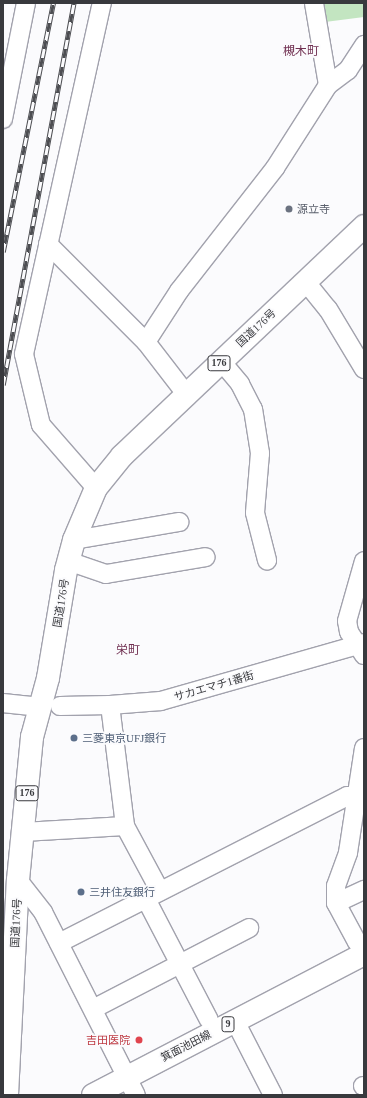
<!DOCTYPE html>
<meta charset="utf-8">
<style>
body{margin:0}
#map{position:relative;width:367px;height:1098px;overflow:hidden;background:#fbfbfd;font-family:"Times New Roman","Noto Sans JP",serif}
div>[style]{position:absolute}
.green>*{inset:0;background:#c3e5c1}
.roads{filter:drop-shadow(1px 0 #a2a2ad) drop-shadow(-1px 0 #a2a2ad) drop-shadow(0 1px #a2a2ad) drop-shadow(0 -1px #a2a2ad)}
.minor>*{height:18px;margin:-9px;padding:0 9px;transform-origin:9px;border-radius:9px;background:#fff}
.major>*{height:22px;margin:-11px;padding:0 11px;transform-origin:11px;border-radius:11px;background:#fff}
.highway>*{height:22px;margin:-11px;padding:0 11px;transform-origin:11px;border-radius:11px;background:#fff}
.rail>*{height:4.5px;margin-top:-2.25px;transform-origin:0;background:repeating-linear-gradient(90deg,#fbfbfd 0 9px,#4d4e52 0 18px);box-sizing:border-box;border-block:1px solid #4d4e52}
.dots>*{width:11px;height:11px;translate:-50% -50%;box-sizing:border-box;border:2px solid #fbfbfd;border-radius:50%}
span{translate:-50% -50%;white-space:nowrap;text-align:center;line-height:1.15;-webkit-text-stroke:3.5px #fbfbfd;paint-order:stroke}
.shield-label span{padding:1px 3px;background:#fbfbfd;border:1px solid;border-radius:3px;-webkit-text-stroke-width:0}
.shield-label{font-size:10px;color:#38393d;font-weight:700}
.worship-label{font-size:11px;color:#5b616d}
.left{translate:0 -50%;text-align:left}
.street-label{font-size:11px;color:#38393d}
.service-label{font-size:11px;color:#4e5e75}
.health-label{font-size:11px;color:#be3a42}
.right{translate:-100% -50%;text-align:right}
.neighbourhood-label{font-size:12px;color:#713152}
.frame{position:absolute;inset:0;border:4px solid #38393d;pointer-events:none}
</style>
<div id="map">
<div class="green">
<i style="clip-path:polygon(322px 3px,364px 3px,364px 17px,325px 22px)"></i>
</div>
<div class="roads">
<div class="minor">
<i style="left:328px;top:85px;width:25px;rotate:-37deg"></i>
<i style="left:348px;top:70px;width:30px;rotate:-57deg"></i>
<i style="left:3px;top:119px;width:118px;rotate:-78.8deg"></i>
<i style="left:48px;top:244px;width:139px;rotate:45deg"></i>
<i style="left:146px;top:342px;width:66px;rotate:52.4deg"></i>
<i style="left:305px;top:281px;width:36px;rotate:51deg"></i>
<i style="left:328px;top:309px;width:70px;rotate:59deg"></i>
<i style="left:146px;top:342px;width:61px;rotate:-57.1deg"></i>
<i style="left:179px;top:291px;width:156px;rotate:-52deg"></i>
<i style="left:275px;top:168px;width:98px;rotate:-57.4deg"></i>
<i style="left:328px;top:85px;width:83px;rotate:-99.7deg"></i>
<i style="left:221px;top:361px;width:30px;rotate:50deg"></i>
<i style="left:240px;top:384px;width:28px;rotate:63deg"></i>
<i style="left:253px;top:409px;width:45px;rotate:81deg"></i>
<i style="left:260px;top:453px;width:60px;rotate:94.8deg"></i>
<i style="left:255px;top:513px;width:49px;rotate:75.7deg"></i>
<i style="left:96px;top:488px;width:84px;rotate:-131.1deg"></i>
<i style="left:41px;top:425px;width:73px;rotate:-103.5deg"></i>
<i style="left:24px;top:354px;width:360px;rotate:-77.5deg"></i>
<i style="left:74px;top:540px;width:107px;rotate:-9.7deg"></i>
<i style="left:68px;top:561px;width:40px;rotate:18.9deg"></i>
<i style="left:106px;top:574px;width:101px;rotate:-9.6deg"></i>
<i style="left:364px;top:655px;width:27px;rotate:-123deg"></i>
<i style="left:349px;top:632px;width:11px;rotate:-100deg"></i>
<i style="left:347px;top:621px;width:62px;rotate:-74.2deg"></i>
<i style="left:3px;top:703px;width:36px;rotate:6deg"></i>
<i style="left:110px;top:705px;width:122px;rotate:82.9deg"></i>
<i style="left:125px;top:826px;width:74px;rotate:61.7deg"></i>
<i style="left:60px;top:706px;width:50px;rotate:-1.1deg"></i>
<i style="left:110px;top:705px;width:51px;rotate:-4.5deg"></i>
<i style="left:161px;top:701px;width:211px;rotate:-15.9deg"></i>
<i style="left:364px;top:748px;width:106px;rotate:98.7deg"></i>
<i style="left:348px;top:853px;width:35px;rotate:110deg"></i>
<i style="left:336px;top:886px;width:17px;rotate:90deg"></i>
<i style="left:336px;top:903px;width:44px;rotate:61.7deg"></i>
<i style="left:357px;top:942px;width:10px;rotate:45deg"></i>
<i style="left:23px;top:832px;width:102px;rotate:-3.4deg"></i>
<i style="left:18px;top:880px;width:41px;rotate:52deg"></i>
<i style="left:43px;top:912px;width:205px;rotate:63.1deg"></i>
<i style="left:146px;top:899px;width:136px;rotate:62.5deg"></i>
<i style="left:336px;top:903px;width:31px;rotate:-25deg"></i>
<i style="left:59px;top:943px;width:323px;rotate:-27deg"></i>
<i style="left:347px;top:796px;width:17px"></i>
<i style="left:93px;top:1009px;width:176px;rotate:-27.4deg"></i>
<i style="left:235px;top:1021px;width:83px;rotate:62.8deg"></i>
<i style="left:363px;top:1086px;width:1px"></i>
</div>
<div class="major">
<i style="left:93px;top:1095px;width:305px;rotate:-27.5deg"></i>
</div>
<div class="highway">
<i style="left:7px;top:1095px;width:215px;rotate:-87.1deg"></i>
<i style="left:18px;top:880px;width:144px;rotate:-84.4deg"></i>
<i style="left:32px;top:737px;width:61px;rotate:-74.8deg"></i>
<i style="left:48px;top:678px;width:109px;rotate:-80.5deg"></i>
<i style="left:66px;top:570px;width:31px;rotate:-75deg"></i>
<i style="left:74px;top:540px;width:56px;rotate:-67.1deg"></i>
<i style="left:96px;top:488px;width:41px;rotate:-50.9deg"></i>
<i style="left:122px;top:456px;width:334px;rotate:-43.5deg"></i>
</div>
</div>
<div class="rail">
<i style="left:3px;top:252px;width:254px;rotate:-78.6deg"></i>
<i style="left:3px;top:385px;width:389px;rotate:-79.5deg"></i>
</div>
<div class="dots">
<i style="left:289px;top:209px;background:#6b7280"></i>
<i style="left:74px;top:738px;background:#5c6f8a"></i>
<i style="left:81px;top:892px;background:#5c6f8a"></i>
<i style="left:139px;top:1040px;background:#e0444e"></i>
</div>
<div class="shield-label">
<span style="left:219px;top:363px">176</span>
<span style="left:27px;top:793px">176</span>
<span style="left:228px;top:1024px">9</span>
</div>
<div class="worship-label">
<span class="left" style="left:297px;top:209px">源立寺</span>
</div>
<div class="street-label">
<span style="left:256px;top:328px;rotate:-43deg">国道176号</span>
<span style="left:61px;top:603px;rotate:-81deg">国道176号</span>
<span style="left:214px;top:686px;rotate:-16deg">サカエマチ1番街</span>
<span style="left:16px;top:923px;rotate:-87deg">国道176号</span>
<span style="left:186px;top:1046px;rotate:-27deg">箕面池田線</span>
</div>
<div class="service-label">
<span class="left" style="left:82px;top:738px">三菱東京UFJ銀行</span>
<span class="left" style="left:89px;top:892px">三井住友銀行</span>
</div>
<div class="health-label">
<span class="right" style="left:130px;top:1040px">吉田医院</span>
</div>
<div class="neighbourhood-label">
<span style="left:301px;top:52px">槻木町</span>
<span style="left:128px;top:651px">栄町</span>
</div>
<div class="frame"></div>
</div>
